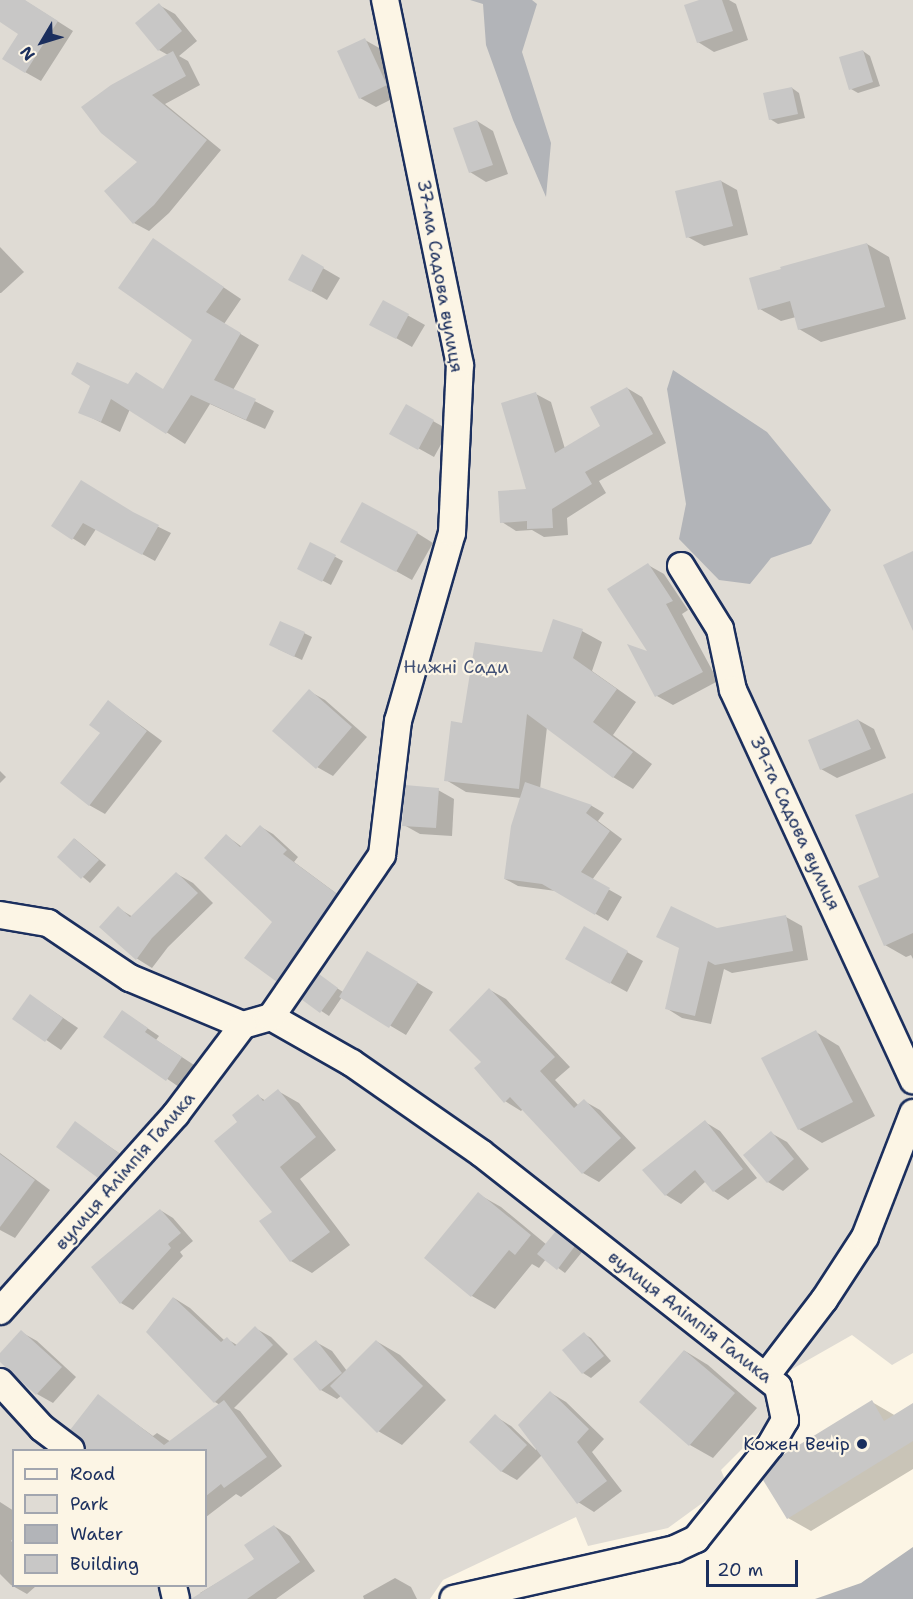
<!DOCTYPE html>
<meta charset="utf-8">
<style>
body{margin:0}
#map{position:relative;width:913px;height:1599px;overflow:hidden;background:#fcf5e5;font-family:"Shantell Sans",sans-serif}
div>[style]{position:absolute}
.green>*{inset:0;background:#dfdbd4}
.water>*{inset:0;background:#b2b4b8}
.shadow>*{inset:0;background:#0003}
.building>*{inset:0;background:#c8c7c6}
.roads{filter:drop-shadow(2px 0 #1b2f5e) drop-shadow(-2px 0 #1b2f5e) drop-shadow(0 2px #1b2f5e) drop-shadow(0 -2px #1b2f5e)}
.street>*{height:26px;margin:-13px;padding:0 13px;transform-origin:13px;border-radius:13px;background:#fcf5e5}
.dots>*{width:16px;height:16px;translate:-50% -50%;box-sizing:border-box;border:3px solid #fcf5e5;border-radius:50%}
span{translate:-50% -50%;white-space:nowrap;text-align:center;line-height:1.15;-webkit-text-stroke:4.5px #fcf5e5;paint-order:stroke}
.street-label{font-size:18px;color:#1b2f5e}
.park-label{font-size:18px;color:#425176}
.poi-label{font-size:18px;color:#1b2f5e}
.right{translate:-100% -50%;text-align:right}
.legend{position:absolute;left:12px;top:1449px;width:195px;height:138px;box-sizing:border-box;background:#fcf5e5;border:2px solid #a2a6af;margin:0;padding:8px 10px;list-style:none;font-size:18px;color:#1b2f5e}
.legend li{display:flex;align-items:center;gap:12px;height:30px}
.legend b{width:30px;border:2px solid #a2a6af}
.north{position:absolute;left:12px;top:12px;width:60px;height:60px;-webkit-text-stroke:4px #fcf5e5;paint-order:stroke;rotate:232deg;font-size:16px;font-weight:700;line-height:24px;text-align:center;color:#1b2f5e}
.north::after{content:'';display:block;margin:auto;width:21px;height:27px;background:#1b2f5e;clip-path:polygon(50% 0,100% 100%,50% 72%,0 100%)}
.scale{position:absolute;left:706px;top:1560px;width:92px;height:27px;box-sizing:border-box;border:3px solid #1b2f5e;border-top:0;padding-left:8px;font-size:18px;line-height:21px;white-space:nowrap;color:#1b2f5e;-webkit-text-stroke:4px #fcf5e5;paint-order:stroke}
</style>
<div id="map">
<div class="green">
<i style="clip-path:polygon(evenodd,0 0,913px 0,913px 1353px,892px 1365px,852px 1335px,757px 1389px,779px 1412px,721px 1470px,727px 1485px,668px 1528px,588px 1546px,576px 1517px,443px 1580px,430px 1599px,0 1599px,0 0,14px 1450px,206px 1450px,206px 1586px,14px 1586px,14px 1450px)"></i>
</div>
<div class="water">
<i style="clip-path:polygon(470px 0,532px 0,537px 4px,522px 52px,551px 143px,546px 197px,513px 120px,486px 45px,483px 4px)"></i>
<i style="clip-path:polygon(673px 370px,767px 432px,831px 510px,811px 544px,771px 558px,750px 584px,719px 580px,679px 539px,686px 504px,667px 389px)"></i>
<i style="clip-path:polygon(913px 1547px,913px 1599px,815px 1599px,861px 1583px)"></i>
</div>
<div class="shadow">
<i style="clip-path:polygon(3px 0,24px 0,73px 31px,41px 81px,25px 72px,20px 33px,0 21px,0 5px)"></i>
<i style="clip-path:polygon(704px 0,729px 0,736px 4px,748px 40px,714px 52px,698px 42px)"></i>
<i style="clip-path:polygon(159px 5px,175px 14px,197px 41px,179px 56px,188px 61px,200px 85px,165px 104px,221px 150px,169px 213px,149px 231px,134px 223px,139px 162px,102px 132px,168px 55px,159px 50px)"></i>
<i style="clip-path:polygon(365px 40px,381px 49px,402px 94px,376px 107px,360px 98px)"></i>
<i style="clip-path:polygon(863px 51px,870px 56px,880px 86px,858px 93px,851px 89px)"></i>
<i style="clip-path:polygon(792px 88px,799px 93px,805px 118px,778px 124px,770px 119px)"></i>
<i style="clip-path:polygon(477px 121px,493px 131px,508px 174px,486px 182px,470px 172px)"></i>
<i style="clip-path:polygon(721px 181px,737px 190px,748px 235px,704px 246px,688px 237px)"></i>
<i style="clip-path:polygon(153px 240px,241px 299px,224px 324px,259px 345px,233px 390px,274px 411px,265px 429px,210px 404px,185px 444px,130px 409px,120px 432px,80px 412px,129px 386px,164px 391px,194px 339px)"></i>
<i style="clip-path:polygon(867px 244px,889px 257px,906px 319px,821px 342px,799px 329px,796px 317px,781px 321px,760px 309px)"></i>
<i style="clip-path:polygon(0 247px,24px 272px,1px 293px,0 293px)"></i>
<i style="clip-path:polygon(302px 256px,340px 278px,327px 300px,290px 279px)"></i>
<i style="clip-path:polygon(384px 302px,425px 325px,412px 347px,371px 324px)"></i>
<i style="clip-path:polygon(627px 388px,642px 397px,666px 443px,599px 481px,606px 493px,567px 518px,568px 535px,544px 537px,532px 530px,516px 531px,502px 522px,528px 490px,536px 394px,551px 402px,565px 449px,602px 426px)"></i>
<i style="clip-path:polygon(406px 406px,449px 430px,434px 457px,391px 433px)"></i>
<i style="clip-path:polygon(136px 516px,171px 533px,155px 561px,96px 529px,85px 546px,53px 526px)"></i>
<i style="clip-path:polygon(417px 533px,433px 543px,412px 580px,358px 550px)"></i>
<i style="clip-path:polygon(311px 544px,343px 561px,331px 585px,306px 572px)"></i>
<i style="clip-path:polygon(648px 565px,664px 574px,688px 610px,682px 614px,718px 681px,673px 705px,657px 696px,651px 654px)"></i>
<i style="clip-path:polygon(582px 631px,602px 642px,592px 671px,636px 702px,613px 735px,652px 764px,633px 789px,613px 777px,547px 727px,540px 789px,592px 806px,604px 813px,598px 821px,622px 839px,592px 880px,622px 897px,608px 921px,556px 891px,518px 886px,505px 879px,521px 798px,466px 792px,446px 780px,463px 724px,543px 654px)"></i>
<i style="clip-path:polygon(304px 633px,312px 637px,302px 660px,278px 649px)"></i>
<i style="clip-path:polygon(309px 691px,325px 700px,367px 737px,333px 776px,317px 767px)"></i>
<i style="clip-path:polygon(109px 702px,162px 741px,105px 814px,89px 805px)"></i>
<i style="clip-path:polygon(858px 720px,874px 729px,886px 758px,837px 778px,821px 769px)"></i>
<i style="clip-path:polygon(0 771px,6px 777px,0 783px)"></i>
<i style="clip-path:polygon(438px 790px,454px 799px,452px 836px,420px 834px,404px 825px)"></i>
<i style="clip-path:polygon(913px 794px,913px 959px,911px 955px,906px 957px,885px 945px,880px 877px)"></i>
<i style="clip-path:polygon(261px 827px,273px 834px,298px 857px,294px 862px,348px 902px,290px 987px,278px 981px,274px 922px,227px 836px,242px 847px)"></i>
<i style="clip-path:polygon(75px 839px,106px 865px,90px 883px,59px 857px)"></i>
<i style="clip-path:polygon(177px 874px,193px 883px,213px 903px,168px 947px,152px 968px,136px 958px,118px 908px,133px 917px)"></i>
<i style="clip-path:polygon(786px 917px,802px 926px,808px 960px,732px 973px,724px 969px,711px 1024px,682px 1018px,666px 1008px,717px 929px)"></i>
<i style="clip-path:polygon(584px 928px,643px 961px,627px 992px,567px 959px)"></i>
<i style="clip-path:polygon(383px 962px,433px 992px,406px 1035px,342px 997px,329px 1016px,303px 999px,326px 981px,343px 992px)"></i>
<i style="clip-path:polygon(490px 990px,506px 999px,570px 1067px,555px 1080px,579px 1106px,584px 1101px,600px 1110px,636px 1148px,599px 1182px,583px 1173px,523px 1109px,521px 1111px,505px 1101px,484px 1062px)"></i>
<i style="clip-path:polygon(31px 996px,78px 1028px,61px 1050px,14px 1018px)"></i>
<i style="clip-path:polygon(122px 1011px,159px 1036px,156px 1040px,194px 1065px,179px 1087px,105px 1036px)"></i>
<i style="clip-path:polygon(816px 1032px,839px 1046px,875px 1116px,822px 1143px,799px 1129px)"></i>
<i style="clip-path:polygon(278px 1091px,299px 1103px,336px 1150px,300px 1179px,350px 1245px,312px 1273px,291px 1261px,261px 1222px,274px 1212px,239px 1122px,258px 1096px,266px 1101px)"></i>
<i style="clip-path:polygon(705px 1122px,720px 1131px,757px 1178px,728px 1200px,714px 1191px,706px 1181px,681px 1204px,666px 1195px,644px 1170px)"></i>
<i style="clip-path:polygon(75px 1123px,135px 1164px,115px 1186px,58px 1147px)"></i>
<i style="clip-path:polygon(771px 1133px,787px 1142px,809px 1169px,783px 1191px,768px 1182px)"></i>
<i style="clip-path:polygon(0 1153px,50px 1190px,15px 1238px,0 1230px)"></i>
<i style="clip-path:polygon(478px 1194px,501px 1207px,547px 1245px,564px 1238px,582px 1252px,565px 1273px,546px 1259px,539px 1268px,532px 1264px,495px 1309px,472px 1296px)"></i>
<i style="clip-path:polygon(160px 1210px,173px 1218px,193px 1241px,180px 1252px,183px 1256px,133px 1310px,121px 1303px)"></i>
<i style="clip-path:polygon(174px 1298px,190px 1308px,225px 1341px,227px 1339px,237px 1345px,255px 1328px,271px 1337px,288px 1354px,234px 1408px,240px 1411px,282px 1466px,241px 1497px,236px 1494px,206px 1517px,206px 1450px,87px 1450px,86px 1443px,103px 1400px,153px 1436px,157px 1433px,171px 1442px,220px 1405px,215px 1402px)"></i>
<i style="clip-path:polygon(21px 1332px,37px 1341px,76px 1377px,53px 1403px,37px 1394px,0 1360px,0 1355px)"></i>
<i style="clip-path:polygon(584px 1334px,591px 1338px,611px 1361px,591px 1378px,583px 1373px,564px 1351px)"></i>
<i style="clip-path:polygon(376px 1341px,400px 1355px,446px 1400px,402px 1445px,378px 1431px,342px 1395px,337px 1399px,321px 1390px,316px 1342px,332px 1351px,347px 1371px)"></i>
<i style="clip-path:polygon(685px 1351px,708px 1365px,757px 1408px,713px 1458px,690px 1445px)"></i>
<i style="clip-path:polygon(551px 1393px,566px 1402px,604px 1439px,592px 1452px,622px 1491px,594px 1512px,578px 1502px,542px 1455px,517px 1480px,501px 1471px,495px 1416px,511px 1426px,536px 1450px)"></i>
<i style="clip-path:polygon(872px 1402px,896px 1416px,913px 1405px,913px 1469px,811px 1531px,788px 1518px)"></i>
<i style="clip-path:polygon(0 1502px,14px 1511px,14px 1537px,11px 1541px,14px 1543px,14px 1586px,36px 1586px,27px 1594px,11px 1585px,0 1574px)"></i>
<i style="clip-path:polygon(274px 1526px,290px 1536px,315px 1571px,276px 1599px,203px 1599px,200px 1593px,256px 1560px)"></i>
<i style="clip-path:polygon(395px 1578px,411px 1587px,417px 1599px,364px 1599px,363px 1596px)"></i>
</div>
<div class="building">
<i style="clip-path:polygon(0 0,25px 0,58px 21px,25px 73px,2px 59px,18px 34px,0 22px)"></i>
<i style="clip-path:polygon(699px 0,722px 0,733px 31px,697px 43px,684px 5px)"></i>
<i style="clip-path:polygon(159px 3px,182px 31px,158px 51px,135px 23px)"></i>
<i style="clip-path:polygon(365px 38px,387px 85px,359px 99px,337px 51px)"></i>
<i style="clip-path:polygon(863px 50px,873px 82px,849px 90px,839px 57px)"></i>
<i style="clip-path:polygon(173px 51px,186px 76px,152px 95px,207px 140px,154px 205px,133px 224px,104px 191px,137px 162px,101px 133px,81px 107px,111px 85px)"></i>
<i style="clip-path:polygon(792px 87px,798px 114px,769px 120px,763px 93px)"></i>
<i style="clip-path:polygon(477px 120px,493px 165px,469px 173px,453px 128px)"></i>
<i style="clip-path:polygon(721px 180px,733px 226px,686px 238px,675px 191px)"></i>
<i style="clip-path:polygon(153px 238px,224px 287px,206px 312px,241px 333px,214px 380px,256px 399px,246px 420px,191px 395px,166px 434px,111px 399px,101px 422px,78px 413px,90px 386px,71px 374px,77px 362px,128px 384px,136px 372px,163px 389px,192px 340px,118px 288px)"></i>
<i style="clip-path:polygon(867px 243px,885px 307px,798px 330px,790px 301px,758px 310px,749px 278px,781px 269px,780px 267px)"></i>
<i style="clip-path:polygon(302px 254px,324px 267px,311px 292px,288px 280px)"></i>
<i style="clip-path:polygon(383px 300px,409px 314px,396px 339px,369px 325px)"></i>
<i style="clip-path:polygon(627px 387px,653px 434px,585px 472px,592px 484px,552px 509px,553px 528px,527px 529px,527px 521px,500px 523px,498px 491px,526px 489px,501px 403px,536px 392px,555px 453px,600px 426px,590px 407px)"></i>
<i style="clip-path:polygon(406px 404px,434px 420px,418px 450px,389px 434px)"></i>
<i style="clip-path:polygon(81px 480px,133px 512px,159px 525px,142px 555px,83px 523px,72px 540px,51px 526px)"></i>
<i style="clip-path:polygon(362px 502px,418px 532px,396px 572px,340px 542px)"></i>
<i style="clip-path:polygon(310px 542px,336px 555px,322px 582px,297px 569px)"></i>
<i style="clip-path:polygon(913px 551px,913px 631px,883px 565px)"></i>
<i style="clip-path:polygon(648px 563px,673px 601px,666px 604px,703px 672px,655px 697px,627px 644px,647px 651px,607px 589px)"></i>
<i style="clip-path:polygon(553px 619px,583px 629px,573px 658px,617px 689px,593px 722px,633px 752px,613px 778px,527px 714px,519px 789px,444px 781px,451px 721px,462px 723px,475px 642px,542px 652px)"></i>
<i style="clip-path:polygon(280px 621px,305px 632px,294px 657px,269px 645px)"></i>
<i style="clip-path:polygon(309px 689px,352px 727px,316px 769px,272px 731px)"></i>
<i style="clip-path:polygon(108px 700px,147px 731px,89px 806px,60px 783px,100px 733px,89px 725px)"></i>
<i style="clip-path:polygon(858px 719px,871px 749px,820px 770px,808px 740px)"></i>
<i style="clip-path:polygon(525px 782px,592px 805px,586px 813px,610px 831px,581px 872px,610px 888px,595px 915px,542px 884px,504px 879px,511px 826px)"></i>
<i style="clip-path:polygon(405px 785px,439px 788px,436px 828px,402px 826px)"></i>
<i style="clip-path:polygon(913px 793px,913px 933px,884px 946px,858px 886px,879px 877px,855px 815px)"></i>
<i style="clip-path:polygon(260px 825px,287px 850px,283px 854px,337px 894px,277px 982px,244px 958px,272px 922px,204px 858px,226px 834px,240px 847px)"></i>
<i style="clip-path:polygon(74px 838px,99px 860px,81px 879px,57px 857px)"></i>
<i style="clip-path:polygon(176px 872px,198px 893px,152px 938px,136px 960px,99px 927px,118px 906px,130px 917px)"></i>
<i style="clip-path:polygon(671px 906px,717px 928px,786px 915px,793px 951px,715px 965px,708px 961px,695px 1016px,665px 1009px,679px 948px,656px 937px)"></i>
<i style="clip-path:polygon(584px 926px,628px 951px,610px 984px,565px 959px)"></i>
<i style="clip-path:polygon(367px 951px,418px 982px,389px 1028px,339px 997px)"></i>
<i style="clip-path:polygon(319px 974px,338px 988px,320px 1013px,301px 999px)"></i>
<i style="clip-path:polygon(489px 988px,555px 1057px,540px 1071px,574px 1108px,584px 1099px,621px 1138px,582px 1174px,510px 1097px,504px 1103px,474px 1068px,481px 1062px,449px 1030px)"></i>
<i style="clip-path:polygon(30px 994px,63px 1018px,45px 1042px,12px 1019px)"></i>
<i style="clip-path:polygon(122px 1010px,148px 1028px,145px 1032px,182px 1057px,166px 1081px,103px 1037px)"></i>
<i style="clip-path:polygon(816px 1030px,853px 1102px,798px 1130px,761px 1058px)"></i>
<i style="clip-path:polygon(278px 1089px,316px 1137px,280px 1167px,330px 1232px,290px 1262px,259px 1221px,272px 1212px,214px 1141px,237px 1122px,232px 1115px,258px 1094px,263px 1101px)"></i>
<i style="clip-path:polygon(705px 1120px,743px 1169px,713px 1192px,695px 1170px,665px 1196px,642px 1170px)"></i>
<i style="clip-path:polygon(75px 1121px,120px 1154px,98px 1178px,56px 1147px)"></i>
<i style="clip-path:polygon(771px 1131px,794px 1159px,767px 1183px,743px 1155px)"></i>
<i style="clip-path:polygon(0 1154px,35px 1180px,0 1227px)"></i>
<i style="clip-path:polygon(478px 1192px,531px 1235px,515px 1255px,509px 1250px,471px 1297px,424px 1258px)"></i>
<i style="clip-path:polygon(160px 1209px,181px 1233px,168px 1244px,171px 1248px,120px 1304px,91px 1267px)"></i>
<i style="clip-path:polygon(556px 1231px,575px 1246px,557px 1270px,537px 1254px)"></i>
<i style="clip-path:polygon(173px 1297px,221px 1342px,227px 1337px,235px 1346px,255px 1326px,273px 1345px,214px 1403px,146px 1332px)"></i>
<i style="clip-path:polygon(21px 1330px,62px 1367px,36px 1395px,0 1362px,0 1353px)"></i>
<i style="clip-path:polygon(584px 1332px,604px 1356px,582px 1374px,562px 1350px)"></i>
<i style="clip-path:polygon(316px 1340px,342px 1373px,320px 1391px,293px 1359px)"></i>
<i style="clip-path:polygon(376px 1340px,423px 1386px,377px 1433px,330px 1386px)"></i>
<i style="clip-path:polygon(684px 1350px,735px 1393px,689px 1446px,639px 1402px)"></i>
<i style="clip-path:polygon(550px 1391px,589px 1429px,577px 1442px,607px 1481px,577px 1504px,518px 1425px)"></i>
<i style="clip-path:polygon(98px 1394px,164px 1445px,224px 1400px,267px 1457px,224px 1488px,221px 1484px,206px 1496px,206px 1450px,86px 1450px,80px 1438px,70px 1430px)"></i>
<i style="clip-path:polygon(872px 1400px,884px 1421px,913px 1403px,913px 1441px,787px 1519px,763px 1480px,781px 1456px)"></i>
<i style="clip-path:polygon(495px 1414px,527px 1445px,501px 1472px,469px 1442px)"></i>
<i style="clip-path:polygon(274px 1525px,300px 1562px,247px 1599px,191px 1599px,254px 1559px,244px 1545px)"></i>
</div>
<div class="roads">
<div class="street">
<i style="left:681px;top:566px;width:74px;rotate:58.2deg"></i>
<i style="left:720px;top:629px;width:62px;rotate:78deg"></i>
<i style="left:733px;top:690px;width:430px;rotate:65.2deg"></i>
<i style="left:0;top:915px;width:49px;rotate:9.5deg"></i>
<i style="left:48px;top:923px;width:99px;rotate:33.9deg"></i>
<i style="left:130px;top:978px;width:122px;rotate:22.6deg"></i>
<i style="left:243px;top:1025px;width:29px;rotate:-16deg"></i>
<i style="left:271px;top:1017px;width:93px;rotate:29.6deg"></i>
<i style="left:352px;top:1063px;width:157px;rotate:34.9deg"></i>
<i style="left:481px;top:1153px;width:378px;rotate:38.2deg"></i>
<i style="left:778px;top:1387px;width:34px;rotate:78deg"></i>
<i style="left:785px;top:1420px;width:30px;rotate:120deg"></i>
<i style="left:770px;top:1446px;width:119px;rotate:128.5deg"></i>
<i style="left:696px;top:1539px;width:23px;rotate:155deg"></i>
<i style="left:675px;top:1549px;width:227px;rotate:167.3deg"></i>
<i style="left:271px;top:1017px;width:196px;rotate:-55.6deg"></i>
<i style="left:382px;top:855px;width:135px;rotate:-83.2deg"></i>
<i style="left:398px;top:721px;width:196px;rotate:-74deg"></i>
<i style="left:452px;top:533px;width:168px;rotate:-87.3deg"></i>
<i style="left:460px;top:365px;width:373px;rotate:-101.6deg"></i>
<i style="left:0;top:1311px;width:264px;rotate:-48.2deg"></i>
<i style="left:176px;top:1114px;width:111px;rotate:-53deg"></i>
<i style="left:766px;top:1376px;width:96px;rotate:-52.7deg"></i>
<i style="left:824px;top:1300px;width:75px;rotate:-56.9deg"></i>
<i style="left:865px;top:1237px;width:133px;rotate:-68.8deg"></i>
<i style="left:0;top:1382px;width:62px;rotate:47.6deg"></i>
<i style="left:42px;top:1428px;width:36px;rotate:37deg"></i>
<i style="left:173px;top:1586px;width:13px;rotate:77deg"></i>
</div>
</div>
<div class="dots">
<i style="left:862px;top:1444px;background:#1b2f5e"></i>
</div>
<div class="street-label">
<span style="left:440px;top:276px;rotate:80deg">37-ма Садова вулиця</span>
<span style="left:795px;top:823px;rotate:65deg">39-та Садова вулиця</span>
<span style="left:125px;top:1171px;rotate:-49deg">вулиця Алімпія Галика</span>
<span style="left:690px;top:1317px;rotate:38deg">вулиця Алімпія Галика</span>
</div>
<div class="park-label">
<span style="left:456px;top:667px">Нижні Сади</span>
</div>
<div class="poi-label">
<span class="right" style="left:850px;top:1444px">Кожен Вечір</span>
</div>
<ul class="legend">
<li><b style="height:8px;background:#fcf5e5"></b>Road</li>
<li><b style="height:16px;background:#dfdbd4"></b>Park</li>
<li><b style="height:16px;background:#b2b4b8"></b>Water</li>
<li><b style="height:16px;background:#c8c7c6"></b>Building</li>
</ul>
<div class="north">N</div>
<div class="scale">20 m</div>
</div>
